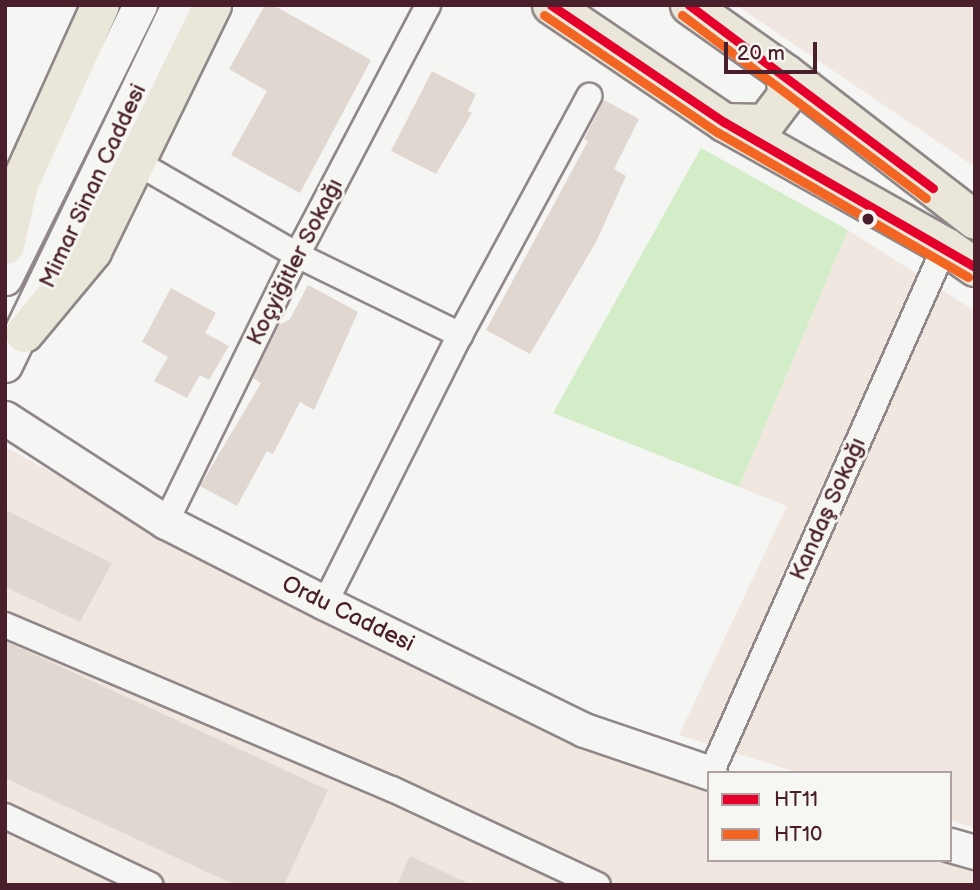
<!DOCTYPE html>
<meta charset="utf-8">
<style>
body{margin:0}
#map{position:relative;width:980px;height:890px;overflow:hidden;background:#f5f5f3;font-family:"Balsamiq Sans",sans-serif}
div>[style]{position:absolute}
.built>*{inset:0;background:#f0e7e0}
.green>*{inset:0;background:#d3edc8}
.building>*{inset:0;background:#e1d7d1}
.roads{filter:drop-shadow(2px 0 #8f8788) drop-shadow(-2px 0 #8f8788) drop-shadow(0 2px #8f8788) drop-shadow(0 -2px #8f8788)}
.street>*{height:24px;margin:-12px;padding:0 12px;transform-origin:12px;border-radius:12px;background:#f5f5f3}
.secondary>*{height:33px;margin:-16.5px;padding:0 16.5px;transform-origin:16.5px;border-radius:16.5px;background:#f5f5f3}
.primary>*{height:37px;margin:-18.5px;padding:0 18.5px;transform-origin:18.5px;border-radius:18.5px;background:#eae7da}
.bus-1>*{height:9px;margin:-4.5px;padding:0 4.5px;transform-origin:4.5px;border-radius:4.5px;background:#e4002b}
.bus-2>*{height:9px;margin:-4.5px;padding:0 4.5px;transform-origin:4.5px;border-radius:4.5px;background:#f26522}
.dots>*{width:19px;height:19px;translate:-50% -50%;box-sizing:border-box;border:4px solid #f6f6f2;border-radius:50%}
span{translate:-50% -50%;white-space:nowrap;text-align:center;line-height:1.15;-webkit-text-stroke:6px #f6f6f2;paint-order:stroke}
.street-label{font-size:23px;color:#4a1f2b}
.frame{position:absolute;inset:0;border:7px solid #4a1f2b;pointer-events:none}
.legend{position:absolute;left:707px;top:771px;width:245px;height:91px;box-sizing:border-box;background:#f6f6f2;border:2px solid #b1a0a2;margin:0;padding:9px 12px;list-style:none;font-size:21px;color:#4a1f2b}
.legend li{display:flex;align-items:center;gap:14px;height:35px}
.legend b{width:35px;border:2px solid #b1a0a2}
.scale{position:absolute;left:724px;top:42px;width:93px;height:32px;box-sizing:border-box;border:4px solid #4a1f2b;border-top:0;padding-left:9px;font-size:21px;line-height:24px;white-space:nowrap;color:#4a1f2b;-webkit-text-stroke:5px #f6f6f2;paint-order:stroke}
</style>
<div id="map">
<div class="built">
<i style="clip-path:polygon(736px 5px,975px 5px,975px 167px)"></i>
<i style="clip-path:polygon(848px 230px,975px 311px,975px 828px,950px 820px,950px 773px,799px 773px,679px 735px,787px 506px,739px 487px)"></i>
<i style="clip-path:polygon(5px 447px,442px 683px,713px 773px,709px 773px,709px 860px,975px 859px,975px 885px,5px 885px)"></i>
</div>
<div class="green">
<i style="clip-path:polygon(701px 148px,848px 230px,739px 487px,553px 413px)"></i>
</div>
<div class="building">
<i style="clip-path:polygon(265px 5px,273px 5px,371px 60px,300px 193px,231px 155px,267px 91px,229px 69px)"></i>
<i style="clip-path:polygon(432px 71px,476px 94px,468px 111px,472px 113px,436px 174px,391px 151px)"></i>
<i style="clip-path:polygon(604px 100px,639px 119px,614px 169px,626px 176px,596px 242px,530px 354px,486px 330px,588px 141px,584px 139px)"></i>
<i style="clip-path:polygon(308px 285px,358px 312px,314px 410px,300px 402px,273px 454px,267px 451px,237px 506px,200px 486px,261px 383px,253px 378px,279px 325px,290px 319px)"></i>
<i style="clip-path:polygon(171px 288px,216px 313px,205px 333px,229px 346px,209px 380px,200px 375px,187px 398px,154px 381px,168px 357px,142px 342px)"></i>
<i style="clip-path:polygon(5px 510px,112px 563px,80px 622px,5px 587px)"></i>
<i style="clip-path:polygon(5px 641px,328px 790px,284px 885px,235px 885px,5px 778px)"></i>
<i style="clip-path:polygon(410px 856px,472px 885px,397px 885px)"></i>
</div>
<div class="roads">
<div class="street">
<i style="left:136px;top:162px;width:186px;rotate:30deg"></i>
<i style="left:297px;top:255px;width:182px;rotate:26.1deg"></i>
<i style="left:166px;top:522px;width:297px;rotate:-63.9deg"></i>
<i style="left:297px;top:255px;width:282px;rotate:-62.3deg"></i>
<i style="left:325px;top:603px;width:300px;rotate:-63.3deg"></i>
<i style="left:460px;top:335px;width:272px;rotate:-61.6deg"></i>
<i style="left:5px;top:625px;width:420px;rotate:23deg"></i>
<i style="left:392px;top:789px;width:227px;rotate:25deg"></i>
<i style="left:711px;top:773px;width:577px;rotate:-66.06deg"></i>
<i style="left:5px;top:816px;width:161px;rotate:25.4deg"></i>
</div>
<div class="secondary">
<i style="left:5px;top:278px;width:305px;rotate:-63.7deg"></i>
<i style="left:5px;top:365px;width:399px;rotate:-64.3deg"></i>
<i style="left:5px;top:418px;width:192px;rotate:32.9deg"></i>
<i style="left:166px;top:522px;width:178px;rotate:27deg"></i>
<i style="left:325px;top:603px;width:288px;rotate:26.1deg"></i>
<i style="left:584px;top:730px;width:133px;rotate:18.8deg"></i>
<i style="left:950px;top:845px;width:26px;rotate:16deg"></i>
</div>
<div class="primary">
<i style="left:551px;top:5px;width:209px;rotate:34.1deg"></i>
<i style="left:724px;top:122px;width:253px;rotate:29.3deg"></i>
<i style="left:945px;top:246px;width:37px;rotate:35deg"></i>
<i style="left:689px;top:5px;width:118px;rotate:35.3deg"></i>
<i style="left:785px;top:73px;width:240px;rotate:37.7deg"></i>
<i style="left:724px;top:122px;width:41px;rotate:1.4deg"></i>
<i style="left:765px;top:123px;width:35px;rotate:-53deg"></i>
<i style="left:786px;top:95px;width:22px;rotate:-93deg"></i>
<i style="left:5px;top:245px;width:63px;rotate:-77.1deg"></i>
<i style="left:19px;top:184px;width:196px;rotate:-65.7deg"></i>
<i style="left:24px;top:333px;width:107px;rotate:-50.3deg"></i>
<i style="left:92px;top:251px;width:274px;rotate:-64deg"></i>
</div>
</div>
<div class="bus-1">
<i style="left:551px;top:5px;width:209px;rotate:34.1deg"></i>
<i style="left:724px;top:122px;width:290px;rotate:30deg"></i>
<i style="left:689px;top:5px;width:305px;rotate:36.9deg"></i>
</div>
<div class="bus-2">
<i style="left:544px;top:15px;width:209px;rotate:34.1deg"></i>
<i style="left:717px;top:132px;width:290px;rotate:30deg"></i>
<i style="left:682px;top:15px;width:305px;rotate:36.9deg"></i>
</div>
<div class="dots">
<i style="left:868px;top:219px;background:#4a1f2b"></i>
</div>
<div class="street-label">
<span style="left:93px;top:186px;rotate:-65deg">Mimar Sinan Caddesi</span>
<span style="left:295px;top:262px;rotate:-63deg">Koçyiğitler Sokağı</span>
<span style="left:828px;top:509px;rotate:-66deg">Kandaş Sokağı</span>
<span style="left:348px;top:614px;rotate:26deg">Ordu Caddesi</span>
</div>
<div class="frame"></div>
<ul class="legend">
<li><b style="height:9px;background:#e4002b"></b>HT11</li>
<li><b style="height:9px;background:#f26522"></b>HT10</li>
</ul>
<div class="scale">20 m</div>
</div>
